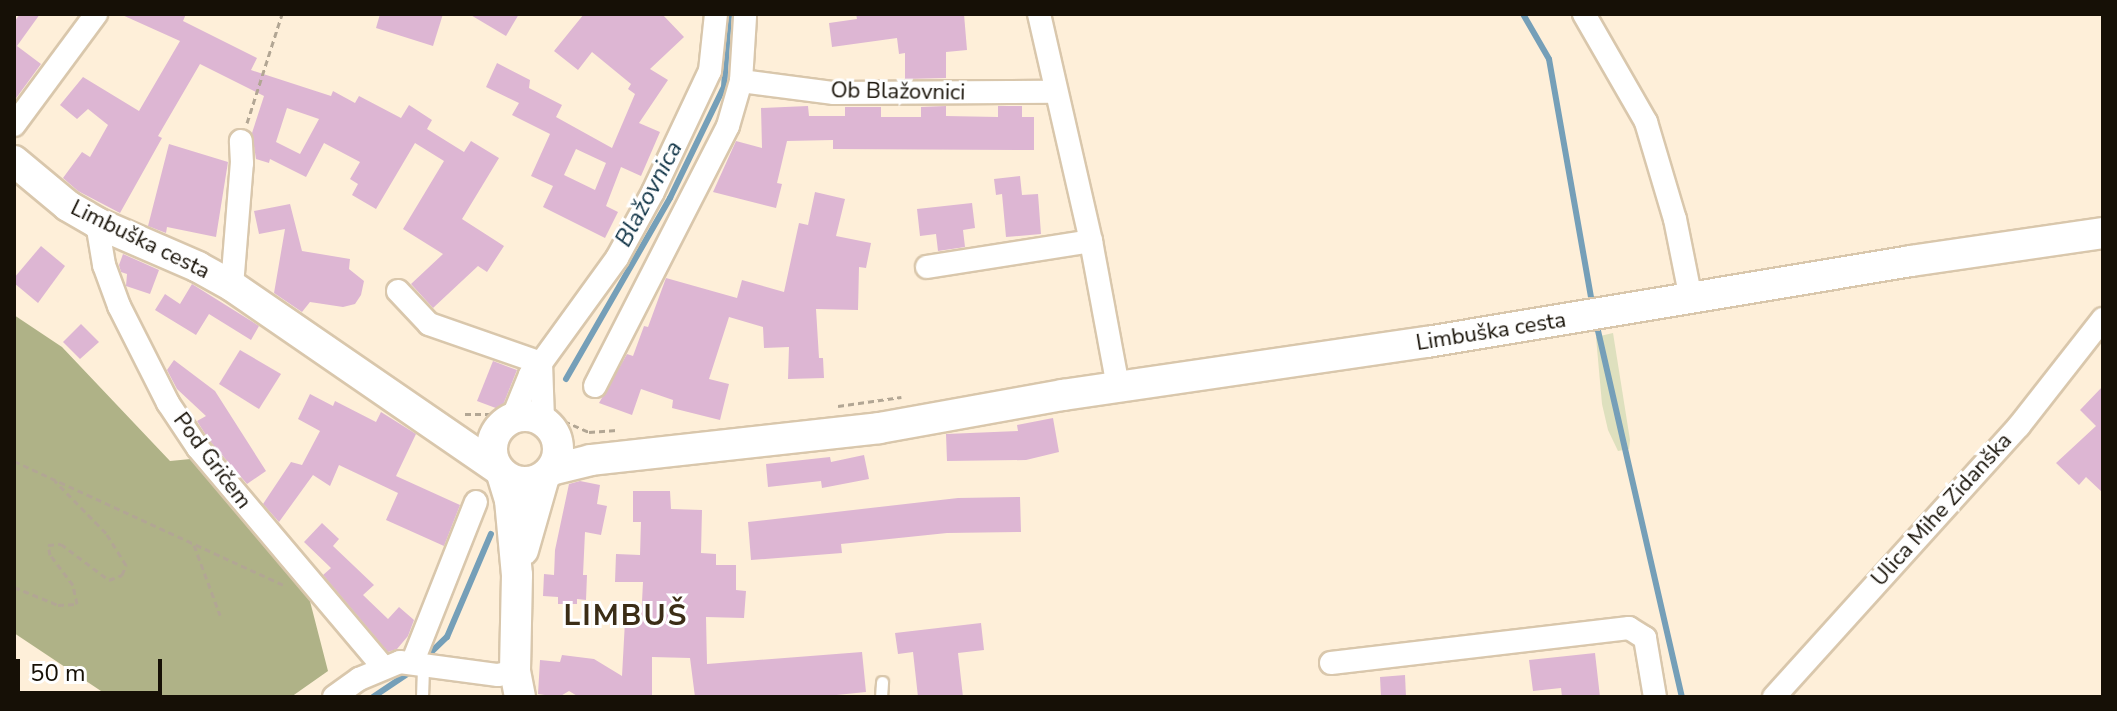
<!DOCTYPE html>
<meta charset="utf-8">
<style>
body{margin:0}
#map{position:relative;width:2117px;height:711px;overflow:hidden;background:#feefd9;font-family:"Nunito Sans",sans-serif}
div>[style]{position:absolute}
.green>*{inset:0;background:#dee0be}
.forest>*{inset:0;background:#afb287}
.stream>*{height:6px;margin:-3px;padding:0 3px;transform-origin:3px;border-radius:3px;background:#759fb8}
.building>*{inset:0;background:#ddb6d3}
.path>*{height:3px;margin-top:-1.5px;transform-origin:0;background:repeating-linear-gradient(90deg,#b2a694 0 6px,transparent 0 10px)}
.roads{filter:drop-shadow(2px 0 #d9c7ac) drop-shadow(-2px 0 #d9c7ac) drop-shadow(0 2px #d9c7ac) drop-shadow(0 -2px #d9c7ac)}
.lane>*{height:11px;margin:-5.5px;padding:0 5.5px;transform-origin:5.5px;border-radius:5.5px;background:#fff}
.street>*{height:22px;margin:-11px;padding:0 11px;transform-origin:11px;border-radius:11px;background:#fff}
.secondary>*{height:30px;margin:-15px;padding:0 15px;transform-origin:15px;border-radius:15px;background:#fff}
.secondary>.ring{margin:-15px;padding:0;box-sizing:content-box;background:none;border:30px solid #fff;border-radius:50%}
span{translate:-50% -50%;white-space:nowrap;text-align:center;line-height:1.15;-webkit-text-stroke:6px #fff;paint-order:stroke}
.street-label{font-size:22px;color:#161006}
.water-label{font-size:24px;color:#0e3245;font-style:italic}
.district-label{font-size:30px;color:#3b2d16;font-weight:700;letter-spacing:2px}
.frame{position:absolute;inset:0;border:16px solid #161006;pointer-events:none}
.scale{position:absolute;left:16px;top:659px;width:146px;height:36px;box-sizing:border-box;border:4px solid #161006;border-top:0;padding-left:10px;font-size:24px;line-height:28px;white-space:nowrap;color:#161006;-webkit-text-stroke:6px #fff;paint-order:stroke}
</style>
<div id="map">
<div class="green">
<i style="clip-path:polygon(1613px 333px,1630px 440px,1629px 449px,1618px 451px,1608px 430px,1602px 404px,1596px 337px)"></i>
</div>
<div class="forest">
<i style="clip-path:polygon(14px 315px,62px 347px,170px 461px,201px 458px,304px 578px,328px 671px,291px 697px,110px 697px,14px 633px)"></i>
</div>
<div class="stream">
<i style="left:1523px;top:14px;width:52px;rotate:60deg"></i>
<i style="left:1549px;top:59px;width:249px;rotate:80deg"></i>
<i style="left:1596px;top:322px;width:385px;rotate:77.1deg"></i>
<i style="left:566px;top:379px;width:209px;rotate:-60.1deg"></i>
<i style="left:670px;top:198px;width:123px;rotate:-64.1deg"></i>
<i style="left:724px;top:87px;width:73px;rotate:-86.1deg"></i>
<i style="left:424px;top:659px;width:32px;rotate:-44deg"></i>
<i style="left:447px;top:637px;width:112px;rotate:-66.9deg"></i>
<i style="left:373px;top:697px;width:48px;rotate:-34deg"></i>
</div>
<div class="building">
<i style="clip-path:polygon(20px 14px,40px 14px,17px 46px,41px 64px,14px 101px,14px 22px)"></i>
<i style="clip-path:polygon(evenodd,120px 14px,186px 14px,183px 21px,257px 58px,251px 70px,331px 96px,333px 91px,355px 103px,359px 96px,401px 118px,409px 105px,432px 120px,427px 129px,464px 152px,471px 141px,499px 158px,462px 219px,504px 246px,487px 272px,478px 266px,433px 308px,411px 284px,443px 254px,403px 229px,444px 161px,415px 143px,376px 209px,352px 195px,358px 184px,350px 179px,360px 162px,324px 143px,306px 177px,270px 159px,269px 163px,256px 159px,252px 133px,264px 96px,200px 64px,158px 136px,162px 138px,120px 213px,78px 191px,63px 178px,82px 152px,90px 157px,108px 125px,88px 109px,77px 119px,60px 105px,83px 77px,139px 111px,180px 41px,120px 14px,287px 108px,319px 119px,300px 154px,276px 142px,287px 108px)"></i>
<i style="clip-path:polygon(380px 14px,443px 14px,433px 46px,376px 28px)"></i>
<i style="clip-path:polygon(469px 14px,519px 14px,506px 36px)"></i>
<i style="clip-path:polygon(evenodd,584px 14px,662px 14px,684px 37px,650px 69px,668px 80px,639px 123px,660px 132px,641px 176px,621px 167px,606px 206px,618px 212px,605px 238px,543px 207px,553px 186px,531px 176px,550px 134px,512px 115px,519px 103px,486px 87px,497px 63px,530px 80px,529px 88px,562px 105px,556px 117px,612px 148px,635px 94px,628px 89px,631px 84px,592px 52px,578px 70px,554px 51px,584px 14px,576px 149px,606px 163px,595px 190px,564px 175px,576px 149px)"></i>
<i style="clip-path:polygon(856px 14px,964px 14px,967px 50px,946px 52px,946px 78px,905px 79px,905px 53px,899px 54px,897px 38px,832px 47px,829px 23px,857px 19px)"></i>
<i style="clip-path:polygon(808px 106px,809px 116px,845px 116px,845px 107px,881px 107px,881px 117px,921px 117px,921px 107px,946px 106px,946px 116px,998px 117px,998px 106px,1022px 106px,1022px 117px,1034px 117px,1034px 150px,833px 149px,833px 140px,787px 141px,777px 183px,782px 184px,776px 208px,713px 192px,736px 141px,762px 148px,761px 108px)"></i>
<i style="clip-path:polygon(169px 144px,228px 162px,216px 237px,167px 227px,166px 233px,148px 226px)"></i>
<i style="clip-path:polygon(1020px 176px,1022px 195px,1038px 194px,1041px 234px,1006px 237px,1002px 194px,996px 195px,994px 179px)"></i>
<i style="clip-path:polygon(815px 192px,845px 199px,836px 236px,871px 243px,866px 268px,859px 267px,858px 310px,816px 309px,819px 358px,823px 358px,824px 378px,788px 379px,789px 347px,764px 348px,763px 327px,729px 317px,709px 379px,729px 384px,720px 420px,672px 408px,673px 400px,641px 389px,632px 415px,599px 403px,627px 354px,633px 356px,644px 326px,648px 327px,666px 278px,737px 298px,742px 280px,784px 292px,799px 223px,808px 225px)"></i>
<i style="clip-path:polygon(972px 203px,975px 228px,963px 230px,965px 247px,938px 251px,936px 234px,920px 236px,917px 209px)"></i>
<i style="clip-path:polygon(290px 204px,302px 251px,350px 259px,349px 269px,364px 281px,361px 295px,355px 304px,343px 307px,310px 302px,302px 312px,274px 293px,285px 229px,259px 234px,254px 211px)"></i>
<i style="clip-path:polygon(41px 246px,65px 266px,38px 303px,14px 283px,14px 278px)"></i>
<i style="clip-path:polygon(123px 254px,159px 270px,150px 294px,126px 286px,127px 274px,121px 272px,119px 265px)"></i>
<i style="clip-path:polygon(192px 284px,259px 326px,251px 340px,209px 314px,196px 335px,155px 310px,165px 294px,180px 304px)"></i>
<i style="clip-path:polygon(81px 324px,99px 342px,80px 359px,63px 342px)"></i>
<i style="clip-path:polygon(240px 350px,281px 374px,259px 409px,219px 384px)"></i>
<i style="clip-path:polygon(174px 360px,215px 391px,266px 471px,247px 484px,209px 440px,197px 421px,206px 416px,177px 389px,167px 370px)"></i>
<i style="clip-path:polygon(493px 361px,517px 370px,501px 410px,477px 401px)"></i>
<i style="clip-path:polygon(2103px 386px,2103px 493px,2086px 477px,2079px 485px,2056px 463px,2096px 426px,2080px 410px)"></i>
<i style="clip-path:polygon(310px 394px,333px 406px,335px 401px,376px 422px,381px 412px,416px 434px,396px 476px,460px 505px,444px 546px,386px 520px,398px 493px,339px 465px,330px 486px,313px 475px,279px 522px,263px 504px,291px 462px,302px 465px,320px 431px,298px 419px)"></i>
<i style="clip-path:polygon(1053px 418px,1059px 452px,1026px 460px,947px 461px,946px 434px,1018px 431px,1017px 425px)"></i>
<i style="clip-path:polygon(864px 455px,869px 479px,822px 488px,821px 481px,768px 487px,766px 464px,830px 457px,831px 462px)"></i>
<i style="clip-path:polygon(580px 481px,600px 485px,597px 504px,607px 506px,601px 535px,585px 532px,583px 575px,587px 575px,586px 600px,577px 599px,577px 604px,558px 604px,558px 597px,543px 596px,544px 574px,554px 575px,555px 550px,569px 484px)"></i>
<i style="clip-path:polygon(633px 491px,670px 491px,671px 509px,702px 510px,701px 553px,716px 554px,716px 565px,736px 565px,736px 590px,746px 591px,744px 618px,706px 617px,707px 664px,862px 652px,866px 692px,817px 697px,695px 697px,690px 658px,652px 657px,652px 697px,579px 697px,569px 691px,559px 697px,538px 694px,540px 660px,560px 662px,562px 655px,594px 659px,622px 676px,625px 621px,641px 621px,643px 582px,615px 582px,616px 554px,640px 555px,641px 522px,633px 522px)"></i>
<i style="clip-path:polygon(1020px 497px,1021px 532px,947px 533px,841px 544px,842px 553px,751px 560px,748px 522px,958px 498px)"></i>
<i style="clip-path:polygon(322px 523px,339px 539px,333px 546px,374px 585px,363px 595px,388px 619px,399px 607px,414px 620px,408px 636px,397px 649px,388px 652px,323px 575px,331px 568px,304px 542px)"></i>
<i style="clip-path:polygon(981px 623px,984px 650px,958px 653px,963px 697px,918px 697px,913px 652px,898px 654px,895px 633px)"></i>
<i style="clip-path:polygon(1595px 653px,1600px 697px,1562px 697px,1561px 688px,1533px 691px,1529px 660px)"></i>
<i style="clip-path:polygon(1405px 675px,1406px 697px,1381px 697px,1380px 677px)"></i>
</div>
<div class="path">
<i style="left:247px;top:123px;width:114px;rotate:-72.2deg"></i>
<i style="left:838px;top:406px;width:64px;rotate:-8.1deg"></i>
<i style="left:465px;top:414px;width:28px"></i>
<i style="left:564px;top:421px;width:27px;rotate:24deg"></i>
<i style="left:589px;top:432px;width:28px;rotate:-4deg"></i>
<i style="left:14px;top:461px;width:299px;rotate:24.7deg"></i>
<i style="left:194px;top:545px;width:75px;rotate:69.6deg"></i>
<i style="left:14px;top:587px;width:48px;rotate:22.2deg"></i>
<i style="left:58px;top:605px;width:19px;rotate:-3deg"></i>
<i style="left:77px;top:604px;width:19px;rotate:-102deg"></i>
<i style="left:73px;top:585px;width:38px;rotate:-127deg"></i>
<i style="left:50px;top:555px;width:10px;rotate:-101deg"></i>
<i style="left:48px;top:545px;width:13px;rotate:-4deg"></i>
<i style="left:61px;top:544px;width:60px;rotate:36.9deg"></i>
<i style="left:109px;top:580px;width:14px;rotate:-21deg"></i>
<i style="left:122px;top:575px;width:11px;rotate:-68deg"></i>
<i style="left:126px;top:565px;width:38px;rotate:-122deg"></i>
<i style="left:106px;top:533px;width:73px;rotate:-134.4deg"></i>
</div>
<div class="roads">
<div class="lane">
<i style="left:422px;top:697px;width:34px;rotate:-88deg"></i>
<i style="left:881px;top:697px;width:15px;rotate:-86deg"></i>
</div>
<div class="street">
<i style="left:1039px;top:14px;width:233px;rotate:77.1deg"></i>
<i style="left:1091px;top:241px;width:148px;rotate:79.5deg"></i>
<i style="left:1584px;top:14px;width:125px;rotate:60.1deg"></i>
<i style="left:1646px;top:122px;width:101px;rotate:73.4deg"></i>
<i style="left:1675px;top:219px;width:82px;rotate:78.7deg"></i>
<i style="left:741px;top:81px;width:94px;rotate:7.4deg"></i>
<i style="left:834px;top:93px;width:221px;rotate:-0.3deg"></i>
<i style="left:14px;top:125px;width:138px;rotate:-53.5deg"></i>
<i style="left:97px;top:223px;width:43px;rotate:80.5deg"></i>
<i style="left:104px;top:265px;width:44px;rotate:69.9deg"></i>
<i style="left:119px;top:306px;width:109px;rotate:63.2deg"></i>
<i style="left:168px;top:403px;width:54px;rotate:56.3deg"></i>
<i style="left:198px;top:448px;width:287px;rotate:49.8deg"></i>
<i style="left:927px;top:267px;width:166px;rotate:-9deg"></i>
<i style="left:232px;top:286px;width:123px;rotate:-85.4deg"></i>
<i style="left:242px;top:163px;width:22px;rotate:-93deg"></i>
<i style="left:398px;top:291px;width:45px;rotate:46.8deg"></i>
<i style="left:429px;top:324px;width:119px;rotate:19.2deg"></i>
<i style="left:541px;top:363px;width:16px;rotate:133deg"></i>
<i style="left:530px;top:375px;width:48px;rotate:112.2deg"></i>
<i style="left:595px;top:386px;width:292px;rotate:-62.9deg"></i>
<i style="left:728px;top:126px;width:47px;rotate:-73.9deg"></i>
<i style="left:741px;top:81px;width:64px;rotate:-86.4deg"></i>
<i style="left:543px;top:420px;width:57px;rotate:-92deg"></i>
<i style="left:541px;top:363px;width:130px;rotate:-54.1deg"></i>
<i style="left:617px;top:258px;width:75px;rotate:-61.4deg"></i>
<i style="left:653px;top:192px;width:134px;rotate:-64.8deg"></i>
<i style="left:710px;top:71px;width:57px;rotate:-84deg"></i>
<i style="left:413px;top:661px;width:171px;rotate:-68.4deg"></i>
<i style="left:1331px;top:663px;width:300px;rotate:-6.7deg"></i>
<i style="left:1629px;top:628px;width:19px;rotate:32deg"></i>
<i style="left:1645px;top:638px;width:60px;rotate:80.4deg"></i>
<i style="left:334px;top:697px;width:31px;rotate:-36deg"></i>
<i style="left:359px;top:679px;width:44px;rotate:-22.5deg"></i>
<i style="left:400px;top:662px;width:99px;rotate:7.6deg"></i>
<i style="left:498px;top:675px;width:17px;rotate:-13deg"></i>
<i style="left:1774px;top:697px;width:365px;rotate:-47.9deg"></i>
<i style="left:2019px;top:426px;width:136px;rotate:-51.9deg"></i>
</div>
<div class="secondary">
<i style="left:14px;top:161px;width:70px;rotate:39.8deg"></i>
<i style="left:68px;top:206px;width:34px;rotate:30deg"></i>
<i style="left:97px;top:223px;width:110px;rotate:23.5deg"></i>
<i style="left:198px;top:267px;width:39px;rotate:29deg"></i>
<i style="left:232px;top:286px;width:321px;rotate:34.5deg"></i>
<i class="ring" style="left:492px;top:416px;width:36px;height:36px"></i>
<i style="left:551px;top:470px;width:41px;rotate:-14deg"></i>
<i style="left:591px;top:460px;width:290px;rotate:-6.3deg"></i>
<i style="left:879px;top:428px;width:187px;rotate:-10.2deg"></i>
<i style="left:1063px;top:395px;width:368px;rotate:-8.3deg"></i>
<i style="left:1427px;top:342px;width:491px;rotate:-9.5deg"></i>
<i style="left:1911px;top:261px;width:194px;rotate:-8.3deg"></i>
<i style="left:502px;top:474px;width:27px;rotate:73deg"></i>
<i style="left:510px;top:500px;width:75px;rotate:84.7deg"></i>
<i style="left:517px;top:575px;width:96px;rotate:91.2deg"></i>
<i style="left:515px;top:671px;width:26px;rotate:79deg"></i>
<i style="left:523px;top:550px;width:76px;rotate:-74deg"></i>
</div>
</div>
<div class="street-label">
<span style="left:898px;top:92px;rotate:1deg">Ob Blažovnici</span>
<span style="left:140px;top:240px;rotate:26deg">Limbuška cesta</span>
<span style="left:1491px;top:332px;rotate:-9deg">Limbuška cesta</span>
<span style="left:212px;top:461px;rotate:53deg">Pod Gričem</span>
<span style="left:1942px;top:510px;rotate:-48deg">Ulica Mihe Zidanška</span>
</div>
<div class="water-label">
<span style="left:649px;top:194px;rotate:-62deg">Blažovnica</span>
</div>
<div class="district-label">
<span style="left:626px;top:616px">LIMBUŠ</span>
</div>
<div class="frame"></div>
<div class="scale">50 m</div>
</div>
